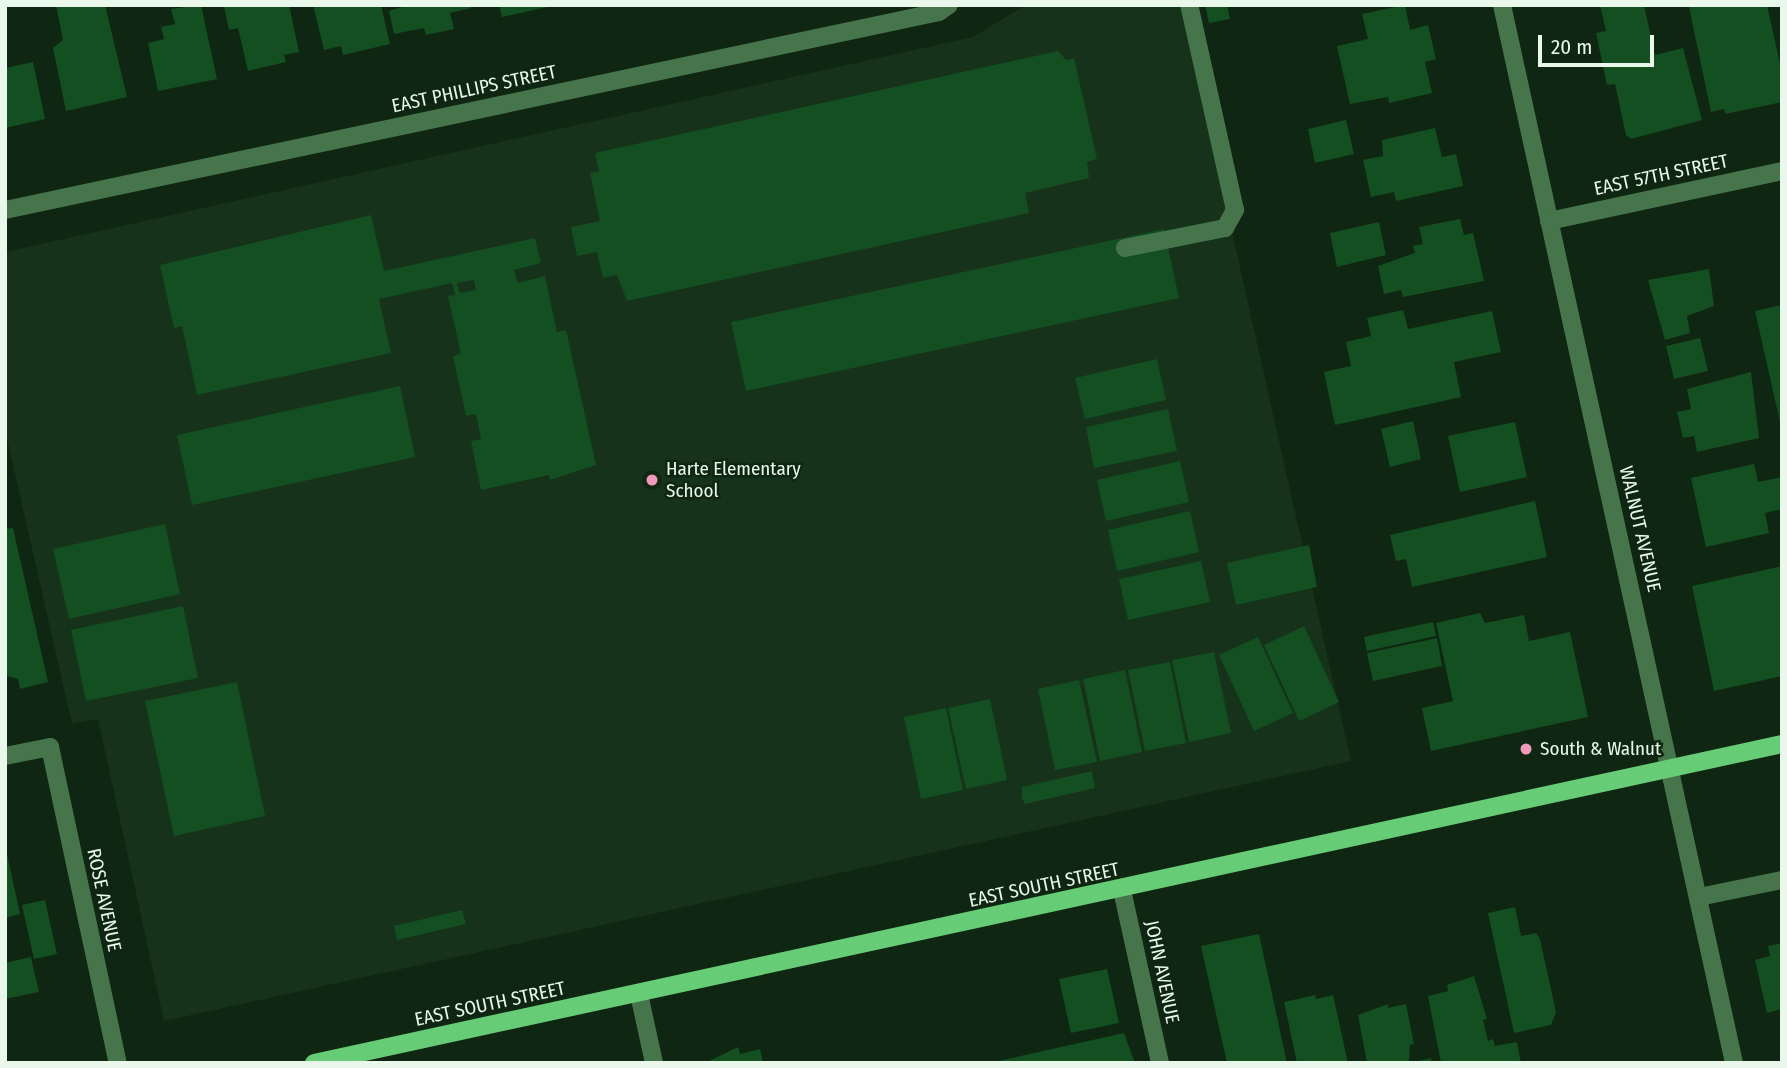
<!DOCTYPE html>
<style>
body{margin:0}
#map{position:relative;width:1787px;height:1068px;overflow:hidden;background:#0f2612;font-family:"Fira Sans Condensed",sans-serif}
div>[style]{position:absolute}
.built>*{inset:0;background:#16321a}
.building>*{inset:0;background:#134f20}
.minor>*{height:18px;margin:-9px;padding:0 9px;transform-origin:9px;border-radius:9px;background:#46754c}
.major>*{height:18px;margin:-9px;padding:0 9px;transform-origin:9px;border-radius:9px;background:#66cc75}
.dots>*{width:19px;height:19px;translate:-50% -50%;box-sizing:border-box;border:4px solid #0f2612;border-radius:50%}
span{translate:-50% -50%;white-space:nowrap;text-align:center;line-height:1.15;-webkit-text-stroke:5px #0f2612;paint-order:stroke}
.street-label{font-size:19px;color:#eaf8eb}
.poi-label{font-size:19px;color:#eaf8eb}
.left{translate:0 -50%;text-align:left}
.frame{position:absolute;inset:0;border:7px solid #eaf8eb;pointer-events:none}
.scale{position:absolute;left:1538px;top:35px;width:116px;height:32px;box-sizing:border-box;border:4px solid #eaf8eb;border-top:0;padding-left:9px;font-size:21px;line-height:24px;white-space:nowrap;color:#eaf8eb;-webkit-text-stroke:5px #0f2612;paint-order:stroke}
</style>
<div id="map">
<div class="built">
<i style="clip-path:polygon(1026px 5px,1181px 5px,1351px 761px,164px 1021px,98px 719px,72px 724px,5px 430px,5px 252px,973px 37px)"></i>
</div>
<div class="building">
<i style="clip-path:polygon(56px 5px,105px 5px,127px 97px,66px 111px,53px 48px,63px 40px)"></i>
<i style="clip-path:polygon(201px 5px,217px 79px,158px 91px,148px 43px,164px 39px,161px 27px,175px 24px,171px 9px)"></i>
<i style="clip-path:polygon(232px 5px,289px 5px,299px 52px,284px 55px,286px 62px,248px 71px,238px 28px,229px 30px,224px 7px)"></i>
<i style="clip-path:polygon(313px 5px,381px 5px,390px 44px,343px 55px,341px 46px,324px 50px)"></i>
<i style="clip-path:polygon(409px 5px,471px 5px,471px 8px,450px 13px,454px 29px,426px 35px,424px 28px,394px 34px,389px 11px)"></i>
<i style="clip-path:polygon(499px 5px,552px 5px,552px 6px,502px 17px)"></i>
<i style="clip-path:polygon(1205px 5px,1227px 5px,1230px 19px,1209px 23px)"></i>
<i style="clip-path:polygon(1405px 5px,1410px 30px,1428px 25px,1436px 59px,1425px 62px,1432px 93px,1389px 103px,1388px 97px,1350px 104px,1337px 46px,1368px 39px,1362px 14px)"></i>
<i style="clip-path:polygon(1600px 5px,1644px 5px,1655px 55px,1683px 48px,1702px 120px,1631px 139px,1626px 135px,1615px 84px,1607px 85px,1596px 33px,1606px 31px)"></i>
<i style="clip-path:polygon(1767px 5px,1782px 72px,1782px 102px,1725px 114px,1724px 109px,1711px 112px,1689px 7px)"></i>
<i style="clip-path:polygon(1058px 51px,1066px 60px,1074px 58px,1097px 159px,1087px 162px,1089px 178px,1025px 193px,1029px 213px,627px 301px,617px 275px,603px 278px,597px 252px,577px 256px,571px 227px,600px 221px,590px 173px,599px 171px,595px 153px)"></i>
<i style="clip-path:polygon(33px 62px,45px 119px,5px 128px,5px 68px)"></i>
<i style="clip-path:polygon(1346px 120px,1354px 154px,1315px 163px,1308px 129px)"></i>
<i style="clip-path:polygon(1435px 128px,1442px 157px,1456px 154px,1463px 186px,1396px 201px,1394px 192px,1371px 197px,1363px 160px,1383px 156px,1382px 140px)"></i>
<i style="clip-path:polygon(evenodd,371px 215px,384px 271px,535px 238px,541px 263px,514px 270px,518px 283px,545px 276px,557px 332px,566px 330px,596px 465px,550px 480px,549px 475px,481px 490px,471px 441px,481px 439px,476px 414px,466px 416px,453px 356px,461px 354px,448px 296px,455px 295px,452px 283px,379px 299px,391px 353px,197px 395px,182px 326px,174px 328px,160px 265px,371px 215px,474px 280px,476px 290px,460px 293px,457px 283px,474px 280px)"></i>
<i style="clip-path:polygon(1460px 219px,1464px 235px,1473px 233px,1484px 281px,1403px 297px,1401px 290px,1384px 294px,1378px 266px,1415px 253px,1413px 246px,1423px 244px,1419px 227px)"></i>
<i style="clip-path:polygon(1379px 222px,1386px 255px,1337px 267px,1330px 233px)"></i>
<i style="clip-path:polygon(1164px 229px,1179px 298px,746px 391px,731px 322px)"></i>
<i style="clip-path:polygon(1709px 269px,1714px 306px,1687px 316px,1690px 333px,1665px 340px,1648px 280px)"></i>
<i style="clip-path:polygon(1782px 305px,1782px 421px,1780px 422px,1755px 311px)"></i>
<i style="clip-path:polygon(1403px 310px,1408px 329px,1492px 311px,1501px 352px,1454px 362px,1461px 397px,1335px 425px,1324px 372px,1351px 366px,1346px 342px,1371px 336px,1367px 318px)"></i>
<i style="clip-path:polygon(1700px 338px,1708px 371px,1674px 379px,1666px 346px)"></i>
<i style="clip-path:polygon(1157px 359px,1166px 400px,1085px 419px,1075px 378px)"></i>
<i style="clip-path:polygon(1751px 372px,1759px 438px,1697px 452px,1694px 436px,1683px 438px,1677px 412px,1691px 409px,1687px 389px)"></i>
<i style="clip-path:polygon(400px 386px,415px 457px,192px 505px,177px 435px)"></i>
<i style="clip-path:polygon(1168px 409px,1177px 451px,1094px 468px,1086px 427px)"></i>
<i style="clip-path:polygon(1413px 421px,1421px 459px,1390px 467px,1381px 429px)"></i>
<i style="clip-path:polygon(1515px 422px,1527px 477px,1460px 492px,1448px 436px)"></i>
<i style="clip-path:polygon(1180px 461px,1189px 502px,1106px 521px,1097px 480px)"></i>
<i style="clip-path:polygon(1754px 464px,1758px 482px,1782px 477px,1782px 509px,1765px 513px,1769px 533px,1706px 547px,1691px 478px)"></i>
<i style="clip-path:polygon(1535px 501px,1547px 557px,1412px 587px,1406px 559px,1396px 561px,1390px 535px)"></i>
<i style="clip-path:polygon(1190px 511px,1199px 552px,1117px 571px,1108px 530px)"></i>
<i style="clip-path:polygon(165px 524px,180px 594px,69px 619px,53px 549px)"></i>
<i style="clip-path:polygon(13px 528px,48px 682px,20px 689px,18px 679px,5px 675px,5px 529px)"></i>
<i style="clip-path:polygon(1309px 545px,1317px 587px,1236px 605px,1227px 563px)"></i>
<i style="clip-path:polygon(1201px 561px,1210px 602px,1128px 620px,1119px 579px)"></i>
<i style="clip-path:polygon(1782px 566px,1782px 676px,1714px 691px,1692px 586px)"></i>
<i style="clip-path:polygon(183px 606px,198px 678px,86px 701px,71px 630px)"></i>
<i style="clip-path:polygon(1480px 613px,1485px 623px,1524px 615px,1529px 641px,1570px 632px,1588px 717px,1431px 751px,1422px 708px,1453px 701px,1436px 623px)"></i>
<i style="clip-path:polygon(1433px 622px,1436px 636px,1367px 651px,1364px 637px)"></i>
<i style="clip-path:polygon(1304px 626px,1339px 702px,1299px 721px,1264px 645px)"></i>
<i style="clip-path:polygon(1258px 637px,1293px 713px,1254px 731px,1219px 655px)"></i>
<i style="clip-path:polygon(1437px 638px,1442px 666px,1373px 681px,1367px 653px)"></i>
<i style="clip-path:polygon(1214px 652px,1231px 733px,1189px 742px,1172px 660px)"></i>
<i style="clip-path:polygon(1170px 662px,1186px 743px,1145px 751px,1128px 670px)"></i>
<i style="clip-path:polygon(1125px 670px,1142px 752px,1100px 761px,1083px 679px)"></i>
<i style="clip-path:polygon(1079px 680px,1097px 762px,1055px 770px,1038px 689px)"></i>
<i style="clip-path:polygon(237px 682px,265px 816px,174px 836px,145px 701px)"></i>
<i style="clip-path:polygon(990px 699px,1007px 780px,966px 789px,948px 708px)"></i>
<i style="clip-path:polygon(946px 708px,963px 790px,921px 799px,904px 717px)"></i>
<i style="clip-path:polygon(1092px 771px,1095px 788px,1025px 804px,1022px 798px,1022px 787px)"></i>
<i style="clip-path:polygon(5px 845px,20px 914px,5px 918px)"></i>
<i style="clip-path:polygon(45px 900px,57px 954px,34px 959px,22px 905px)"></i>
<i style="clip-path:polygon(1515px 907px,1521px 936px,1536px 933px,1540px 939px,1556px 1012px,1551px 1025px,1514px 1033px,1488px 913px)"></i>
<i style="clip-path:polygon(462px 910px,466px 924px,397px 940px,394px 926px)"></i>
<i style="clip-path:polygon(1259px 934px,1287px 1063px,1227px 1063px,1201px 946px)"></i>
<i style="clip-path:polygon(1782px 943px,1782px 1009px,1767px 1013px,1755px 960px,1770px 956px,1768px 946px)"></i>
<i style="clip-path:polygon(31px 957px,39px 992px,5px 999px,5px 963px)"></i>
<i style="clip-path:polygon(1107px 969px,1119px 1023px,1071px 1033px,1059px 979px)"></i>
<i style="clip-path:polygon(1474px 976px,1487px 1019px,1483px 1020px,1488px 1041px,1493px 1039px,1495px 1046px,1517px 1042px,1521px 1063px,1441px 1063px,1428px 996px,1448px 991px,1447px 985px)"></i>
<i style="clip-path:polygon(1315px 995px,1316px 999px,1333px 995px,1348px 1063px,1297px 1063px,1284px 1002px)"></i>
<i style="clip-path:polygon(1388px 1004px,1388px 1008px,1406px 1004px,1414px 1044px,1410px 1045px,1409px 1063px,1367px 1063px,1358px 1015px)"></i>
<i style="clip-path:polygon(1124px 1033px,1135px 1063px,994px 1063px,994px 1062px)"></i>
<i style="clip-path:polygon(738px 1047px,740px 1054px,760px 1049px,763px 1063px,705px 1063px)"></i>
<i style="clip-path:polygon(1431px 1058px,1432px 1063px,1414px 1063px,1413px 1062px)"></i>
</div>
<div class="minor">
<i style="left:1502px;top:5px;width:1083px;rotate:77.63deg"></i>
<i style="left:5px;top:210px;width:955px;rotate:-11.97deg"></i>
<i style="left:939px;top:12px;width:12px;rotate:-35deg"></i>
<i style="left:1549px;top:221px;width:238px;rotate:-12.1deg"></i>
<i style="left:1125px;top:248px;width:102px;rotate:-11.3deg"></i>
<i style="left:1225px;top:228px;width:21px;rotate:-61deg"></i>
<i style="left:1235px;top:210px;width:210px;rotate:-102.6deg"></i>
<i style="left:5px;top:756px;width:46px;rotate:-11.3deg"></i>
<i style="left:50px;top:747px;width:323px;rotate:77.9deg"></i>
<i style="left:1122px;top:890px;width:177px;rotate:77.6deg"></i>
<i style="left:1699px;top:897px;width:85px;rotate:-11.6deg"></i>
<i style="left:639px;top:994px;width:71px;rotate:77.7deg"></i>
</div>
<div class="major">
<i style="left:314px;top:1063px;width:1502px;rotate:-12.26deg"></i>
</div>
<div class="dots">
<i style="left:652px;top:480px;background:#ef9ab8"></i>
<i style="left:1526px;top:749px;background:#ef9ab8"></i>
</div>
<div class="street-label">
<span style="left:474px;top:89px;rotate:-12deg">EAST PHILLIPS STREET</span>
<span style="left:1661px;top:175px;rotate:-12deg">EAST 57TH STREET</span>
<span style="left:1640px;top:529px;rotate:77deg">WALNUT AVENUE</span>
<span style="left:1044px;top:885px;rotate:-12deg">EAST SOUTH STREET</span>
<span style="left:104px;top:900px;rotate:78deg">ROSE AVENUE</span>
<span style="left:1162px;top:972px;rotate:78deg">JOHN AVENUE</span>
<span style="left:490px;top:1004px;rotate:-12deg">EAST SOUTH STREET</span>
</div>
<div class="poi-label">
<span class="left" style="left:666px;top:480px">Harte Elementary<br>School</span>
<span class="left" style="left:1540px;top:749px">South &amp; Walnut</span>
</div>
<div class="frame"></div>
<div class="scale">20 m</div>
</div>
